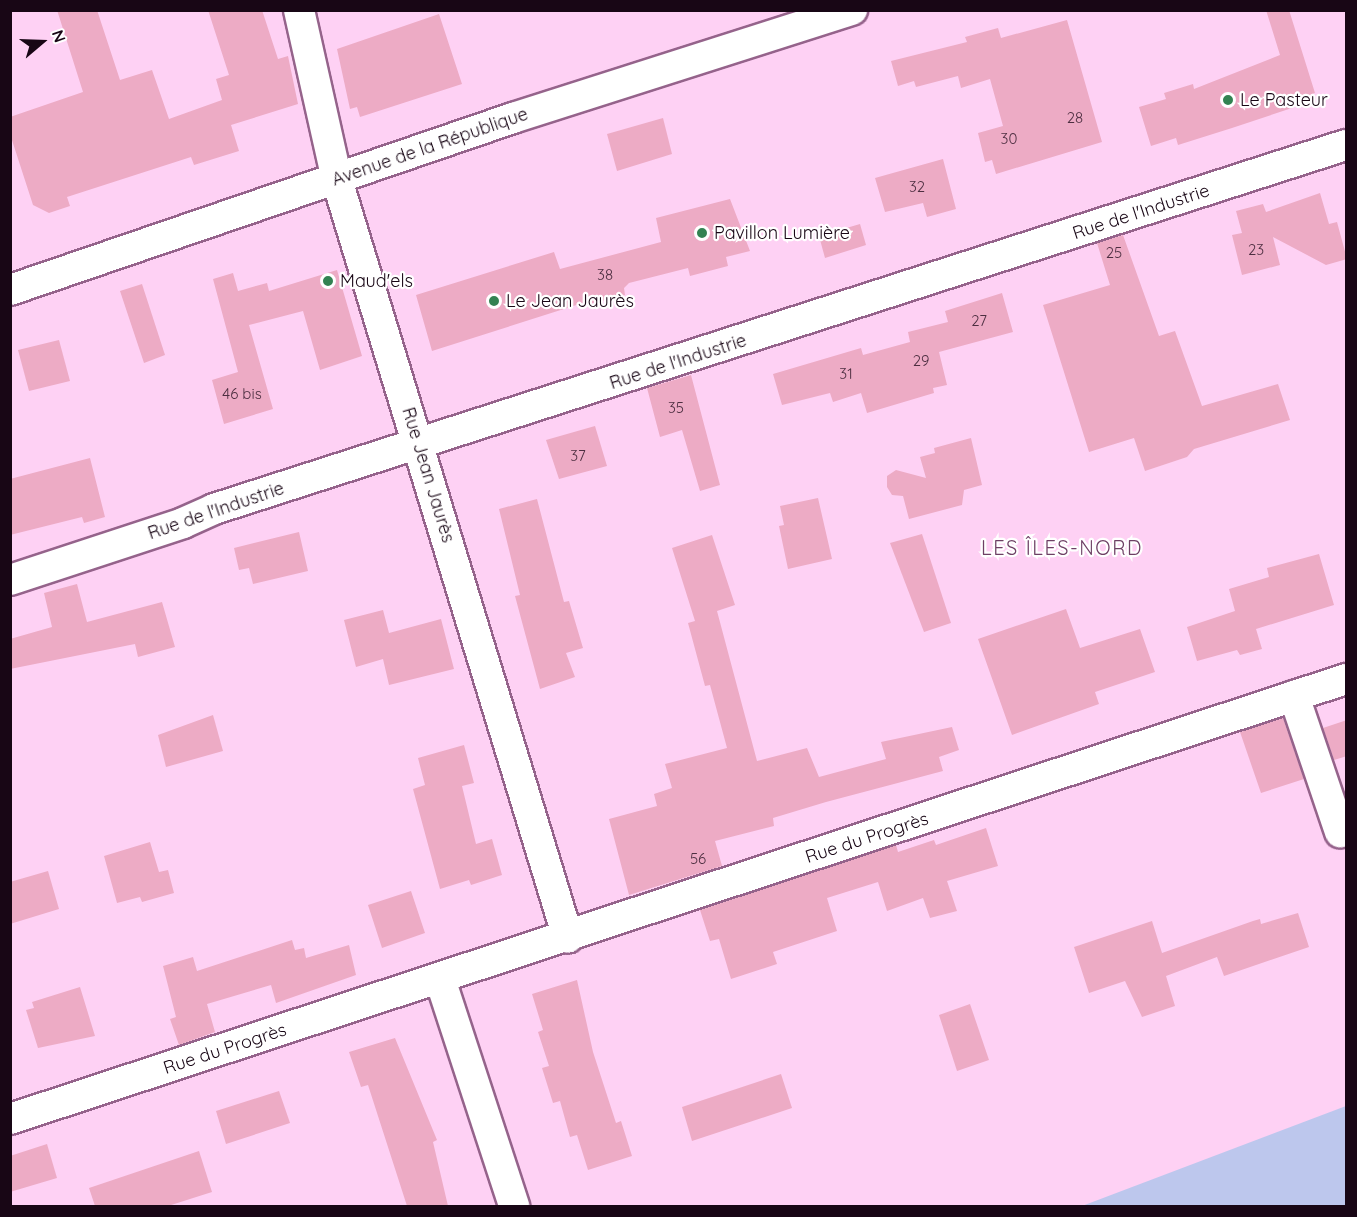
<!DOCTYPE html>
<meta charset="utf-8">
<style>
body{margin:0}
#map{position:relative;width:1357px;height:1217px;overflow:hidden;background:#fed1f4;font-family:Quicksand,sans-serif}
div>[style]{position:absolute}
.water>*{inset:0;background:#bdc7ed}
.building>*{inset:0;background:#edabc5}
.roads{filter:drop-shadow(2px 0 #95638b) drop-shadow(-2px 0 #95638b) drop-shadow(0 2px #95638b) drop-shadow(0 -2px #95638b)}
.minor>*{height:30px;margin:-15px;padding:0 15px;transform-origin:15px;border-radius:15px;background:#fff}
.dots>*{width:16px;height:16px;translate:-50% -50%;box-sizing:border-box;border:3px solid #fff;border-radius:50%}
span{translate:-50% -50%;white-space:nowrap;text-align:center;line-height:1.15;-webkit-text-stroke:4.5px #fff;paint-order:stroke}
.number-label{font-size:15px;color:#4d2f41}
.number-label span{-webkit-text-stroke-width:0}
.poi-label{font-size:18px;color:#180615}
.left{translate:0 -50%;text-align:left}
.street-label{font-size:18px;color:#180615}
.neighbourhood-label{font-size:20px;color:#6e3f65;letter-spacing:1.5px}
.frame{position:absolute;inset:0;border:12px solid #180615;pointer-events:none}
.north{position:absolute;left:12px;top:12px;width:60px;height:60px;-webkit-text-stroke:4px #fff;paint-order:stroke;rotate:71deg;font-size:16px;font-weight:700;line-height:24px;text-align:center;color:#180615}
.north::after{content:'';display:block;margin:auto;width:21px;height:27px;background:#180615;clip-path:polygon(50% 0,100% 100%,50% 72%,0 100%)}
</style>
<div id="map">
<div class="water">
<i style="clip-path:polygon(1346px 1106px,1346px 1206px,1082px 1206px)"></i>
</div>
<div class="building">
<i style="clip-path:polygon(57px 10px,97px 10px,120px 80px,152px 70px,169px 119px,222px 100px,216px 79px,229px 75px,208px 10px,262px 10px,278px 59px,288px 56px,298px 104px,231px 125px,239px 151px,194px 165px,191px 157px,67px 197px,70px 206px,49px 213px,33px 205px,10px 134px,10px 117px,83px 92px)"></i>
<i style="clip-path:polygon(1266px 10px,1289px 10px,1315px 93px,1290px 102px,1292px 108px,1232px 128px,1178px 145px,1176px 138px,1151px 146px,1139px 107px,1166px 99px,1164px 93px,1193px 84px,1194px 89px,1280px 55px)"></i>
<i style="clip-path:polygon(439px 14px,462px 84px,360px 117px,357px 107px,350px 109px,337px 49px)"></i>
<i style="clip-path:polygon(1067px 20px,1102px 142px,996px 174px,992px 160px,985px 162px,978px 133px,1003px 126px,990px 79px,961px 88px,958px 76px,916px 87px,914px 81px,898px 86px,891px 61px,967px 42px,965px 37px,998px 28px,1001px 38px)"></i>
<i style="clip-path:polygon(663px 118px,672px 154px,617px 171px,607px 134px)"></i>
<i style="clip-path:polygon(943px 159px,956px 209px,927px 217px,923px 203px,885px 212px,875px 178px)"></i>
<i style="clip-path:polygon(1320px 193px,1329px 224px,1337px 222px,1347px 259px,1326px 265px,1273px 237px,1280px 265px,1242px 275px,1232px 235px,1242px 233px,1236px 211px,1263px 204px,1266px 212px)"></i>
<i style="clip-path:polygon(730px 199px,750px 251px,726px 257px,728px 266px,690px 276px,688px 268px,629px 283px,624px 288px,625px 295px,590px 304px,589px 301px,432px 351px,416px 295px,554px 252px,560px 269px,661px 242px,656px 218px)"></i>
<i style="clip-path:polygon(860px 224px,866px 245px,825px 258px,819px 236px)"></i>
<i style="clip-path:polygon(1123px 235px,1159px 336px,1175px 331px,1202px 406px,1278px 384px,1290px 420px,1194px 449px,1187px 457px,1145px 471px,1134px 438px,1089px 452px,1043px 305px,1110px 285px,1097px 243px)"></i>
<i style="clip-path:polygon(337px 270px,362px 356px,320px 370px,303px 311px,249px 325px,273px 409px,224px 424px,212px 380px,238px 372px,213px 279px,233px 273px,238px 291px,267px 283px,269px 291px)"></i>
<i style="clip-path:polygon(142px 284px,165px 355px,144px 363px,120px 291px)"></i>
<i style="clip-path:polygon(1002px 293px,1013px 332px,939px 352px,947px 385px,933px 388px,934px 393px,867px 413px,861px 393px,833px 402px,830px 393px,782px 405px,773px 374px,861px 348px,863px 355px,910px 342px,908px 332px,948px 322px,945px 311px)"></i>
<i style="clip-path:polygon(59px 340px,70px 381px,29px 391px,18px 350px)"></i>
<i style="clip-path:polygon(691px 375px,720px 485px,700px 491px,682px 430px,660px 437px,647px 388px)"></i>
<i style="clip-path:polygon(595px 426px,607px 466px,559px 479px,546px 440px)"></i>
<i style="clip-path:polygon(971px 438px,982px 485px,964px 490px,962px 505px,909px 519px,903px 496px,892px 495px,887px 487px,887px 476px,896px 470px,926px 478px,920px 457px,935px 453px,934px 448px)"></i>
<i style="clip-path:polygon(90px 458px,105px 517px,84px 523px,82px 517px,10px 535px,10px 479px)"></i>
<i style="clip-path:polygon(818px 498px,832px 559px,788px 569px,779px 526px,784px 525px,780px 506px)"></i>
<i style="clip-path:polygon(537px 499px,564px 602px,569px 601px,583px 648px,566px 653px,575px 677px,540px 689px,515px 596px,520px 595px,499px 509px)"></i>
<i style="clip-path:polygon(299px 532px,308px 571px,253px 584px,249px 568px,239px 570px,234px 548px)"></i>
<i style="clip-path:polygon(922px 534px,951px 623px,924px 632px,890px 543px)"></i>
<i style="clip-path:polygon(712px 535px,735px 605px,717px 611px,757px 761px,807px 748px,819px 777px,886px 759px,881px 742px,952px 727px,959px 750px,939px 757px,943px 771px,826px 802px,773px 818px,774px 826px,715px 841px,722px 866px,629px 895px,609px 819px,657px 806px,654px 794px,672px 788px,665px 764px,727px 748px,710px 685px,705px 686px,688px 623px,695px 621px,672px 548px)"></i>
<i style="clip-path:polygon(1319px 554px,1334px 605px,1256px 629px,1262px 649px,1240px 655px,1237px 650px,1197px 661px,1187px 627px,1235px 611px,1229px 589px,1269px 577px,1267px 568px)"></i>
<i style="clip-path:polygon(77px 584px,87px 622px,162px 602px,175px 647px,138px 657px,135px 644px,10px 669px,10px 639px,52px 627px,44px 593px)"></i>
<i style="clip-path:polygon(1066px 609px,1080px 648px,1140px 629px,1155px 672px,1095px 692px,1099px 704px,1012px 735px,978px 639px)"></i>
<i style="clip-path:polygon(383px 610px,389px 633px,441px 619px,454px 669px,389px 685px,383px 659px,356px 667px,344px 620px)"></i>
<i style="clip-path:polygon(213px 715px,223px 751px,166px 767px,158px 735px)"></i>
<i style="clip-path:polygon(1283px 718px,1304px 779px,1261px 793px,1240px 732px)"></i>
<i style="clip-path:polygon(1347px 720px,1347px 756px,1334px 760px,1323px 728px)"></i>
<i style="clip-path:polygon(464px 745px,474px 783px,462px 786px,476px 844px,492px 839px,502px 875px,471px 885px,469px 880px,440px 889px,413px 789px,425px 785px,418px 758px)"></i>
<i style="clip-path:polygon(986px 828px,998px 866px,947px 881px,957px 911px,930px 918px,923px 898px,887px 911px,878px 882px,827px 898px,837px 931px,773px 952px,777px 964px,731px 979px,719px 939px,710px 941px,700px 910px,896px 845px,898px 852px,934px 840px,936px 845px)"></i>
<i style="clip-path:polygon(150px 842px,159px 872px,168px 870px,174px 893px,142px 902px,140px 897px,117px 903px,104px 856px)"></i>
<i style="clip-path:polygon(48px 871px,59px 909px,10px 924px,10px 882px)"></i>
<i style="clip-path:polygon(411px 891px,425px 933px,382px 948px,368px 905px)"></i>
<i style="clip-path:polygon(1298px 913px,1309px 947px,1224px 976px,1217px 957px,1166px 976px,1175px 1006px,1142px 1017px,1125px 981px,1089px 993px,1074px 947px,1152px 921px,1162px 953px,1253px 921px,1260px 919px,1261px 924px)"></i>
<i style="clip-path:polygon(292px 940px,295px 950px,304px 948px,306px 958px,349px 945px,356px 975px,276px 1003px,271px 985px,207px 1004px,215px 1032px,179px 1045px,170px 1019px,176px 1017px,163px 966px,193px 957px,197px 971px)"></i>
<i style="clip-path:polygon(577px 980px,593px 1052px,616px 1123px,621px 1121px,632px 1156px,588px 1170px,577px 1135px,570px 1137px,560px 1101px,553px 1103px,542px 1068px,549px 1066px,538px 1032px,543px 1030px,532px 994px)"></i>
<i style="clip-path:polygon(80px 987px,95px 1036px,38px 1048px,26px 1010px,34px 1008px,32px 1002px)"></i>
<i style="clip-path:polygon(970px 1004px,989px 1060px,957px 1071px,939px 1015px)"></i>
<i style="clip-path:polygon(395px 1038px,437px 1140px,433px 1142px,448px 1206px,407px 1206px,368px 1085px,361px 1087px,349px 1052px)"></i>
<i style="clip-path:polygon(781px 1074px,792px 1108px,692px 1141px,682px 1107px)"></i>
<i style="clip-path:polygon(279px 1091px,290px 1123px,226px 1144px,216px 1111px)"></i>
<i style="clip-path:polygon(47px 1144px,57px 1178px,10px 1192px,10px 1156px)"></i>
<i style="clip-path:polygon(199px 1151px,212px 1192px,168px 1206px,95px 1206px,89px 1188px)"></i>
</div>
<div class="roads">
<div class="minor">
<i style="left:299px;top:10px;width:174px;rotate:77.4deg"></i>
<i style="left:337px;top:180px;width:792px;rotate:73.05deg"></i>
<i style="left:10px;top:290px;width:532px;rotate:-18.88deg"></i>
<i style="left:513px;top:118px;width:356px;rotate:-17.7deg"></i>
<i style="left:10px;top:580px;width:182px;rotate:-18.2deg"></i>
<i style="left:183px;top:523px;width:34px;rotate:-24deg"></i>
<i style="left:214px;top:509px;width:1189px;rotate:-17.83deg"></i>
<i style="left:1294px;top:696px;width:144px;rotate:71.3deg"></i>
<i style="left:440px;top:979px;width:239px;rotate:71.9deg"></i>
<i style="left:10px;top:1119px;width:1407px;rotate:-18.23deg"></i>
</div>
</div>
<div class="dots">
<i style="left:1228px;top:100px;background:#338252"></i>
<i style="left:702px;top:233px;background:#338252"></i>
<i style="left:328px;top:281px;background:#338252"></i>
<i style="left:494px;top:301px;background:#338252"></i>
</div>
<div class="number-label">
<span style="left:1075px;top:118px">28</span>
<span style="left:1009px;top:139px">30</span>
<span style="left:917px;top:187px">32</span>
<span style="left:1256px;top:250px">23</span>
<span style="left:1114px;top:253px">25</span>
<span style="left:605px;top:275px">38</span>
<span style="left:979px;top:321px">27</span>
<span style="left:921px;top:361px">29</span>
<span style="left:846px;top:374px">31</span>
<span style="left:242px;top:394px">46 bis</span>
<span style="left:676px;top:408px">35</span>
<span style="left:578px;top:456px">37</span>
<span style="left:698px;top:859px">56</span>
</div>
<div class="poi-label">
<span class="left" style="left:1240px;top:100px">Le Pasteur</span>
<span class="left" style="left:714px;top:233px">Pavillon Lumière</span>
<span class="left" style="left:340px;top:281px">Maud'els</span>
<span class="left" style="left:506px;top:301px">Le Jean Jaurès</span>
</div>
<div class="street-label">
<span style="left:430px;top:147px;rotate:-19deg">Avenue de la République</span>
<span style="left:1141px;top:212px;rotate:-18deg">Rue de l'Industrie</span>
<span style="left:678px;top:362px;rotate:-18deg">Rue de l'Industrie</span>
<span style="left:428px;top:475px;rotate:73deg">Rue Jean Jaurès</span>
<span style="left:216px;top:511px;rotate:-19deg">Rue de l'Industrie</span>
<span style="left:867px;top:838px;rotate:-18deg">Rue du Progrès</span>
<span style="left:225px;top:1049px;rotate:-18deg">Rue du Progrès</span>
</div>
<div class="neighbourhood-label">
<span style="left:1062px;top:547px">LES ÎLES-NORD</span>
</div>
<div class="frame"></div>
<div class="north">N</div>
</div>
